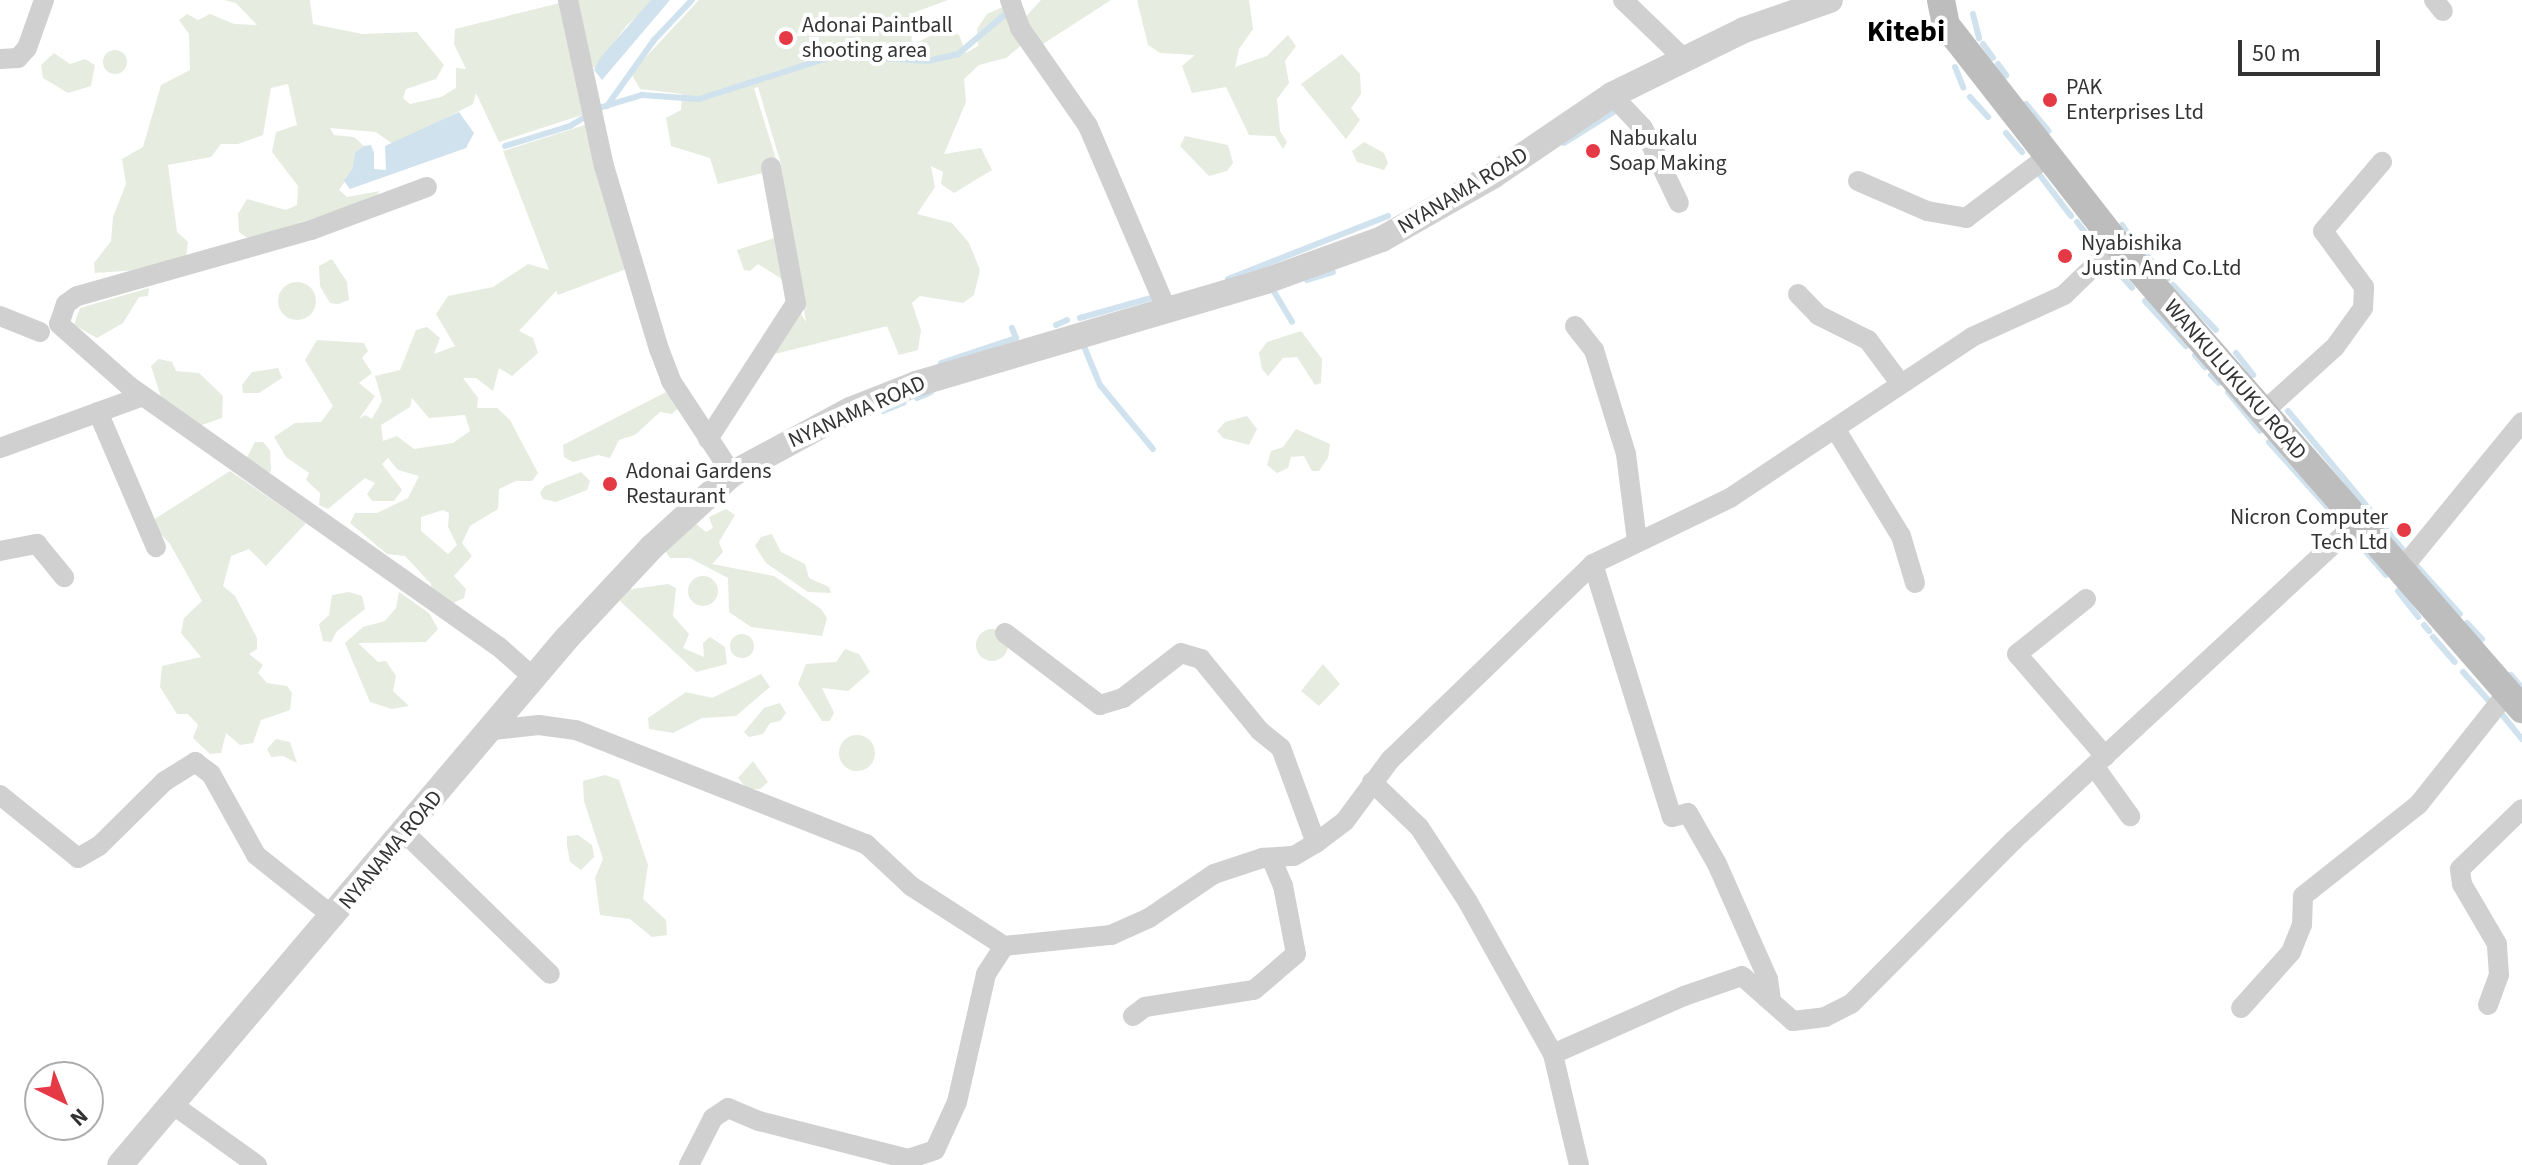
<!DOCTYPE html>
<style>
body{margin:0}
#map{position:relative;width:2522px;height:1165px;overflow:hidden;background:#fff;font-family:"Source Sans 3",sans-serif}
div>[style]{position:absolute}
.green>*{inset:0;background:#e6ecdf}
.round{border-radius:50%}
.water>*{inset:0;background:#cfe2ee}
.stream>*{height:6px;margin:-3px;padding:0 3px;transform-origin:3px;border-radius:3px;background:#cfe2ee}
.minor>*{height:20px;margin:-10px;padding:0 10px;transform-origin:10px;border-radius:10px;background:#d0d0d0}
.tertiary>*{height:26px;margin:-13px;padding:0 13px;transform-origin:13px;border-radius:13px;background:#d0d0d0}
.secondary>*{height:28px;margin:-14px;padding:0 14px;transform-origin:14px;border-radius:14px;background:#bdbdbd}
.dots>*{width:22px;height:22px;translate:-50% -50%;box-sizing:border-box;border:4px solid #fff;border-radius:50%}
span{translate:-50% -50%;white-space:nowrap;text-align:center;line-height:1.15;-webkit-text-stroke:8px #fff;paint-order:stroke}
.poi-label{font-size:22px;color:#333}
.left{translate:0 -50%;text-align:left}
.right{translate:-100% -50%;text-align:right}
.street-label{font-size:22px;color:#333}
.district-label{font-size:30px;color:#000;font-weight:700}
.north{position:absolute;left:24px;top:1061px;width:80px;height:80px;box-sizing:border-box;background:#fff;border:2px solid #adadad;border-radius:50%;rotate:137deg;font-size:22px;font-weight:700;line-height:32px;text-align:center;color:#333}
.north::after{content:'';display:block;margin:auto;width:28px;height:36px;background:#e63946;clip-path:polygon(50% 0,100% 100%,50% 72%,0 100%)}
.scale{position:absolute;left:2238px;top:40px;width:142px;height:36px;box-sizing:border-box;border:4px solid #333;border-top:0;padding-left:10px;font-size:24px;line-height:28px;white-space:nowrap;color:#333;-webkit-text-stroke:6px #fff;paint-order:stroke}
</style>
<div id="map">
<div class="green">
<i style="clip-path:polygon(224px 0,310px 0,313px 24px,362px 34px,417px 32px,444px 65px,436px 79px,406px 89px,403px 98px,410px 104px,441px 97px,456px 88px,456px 68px,466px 69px,454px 44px,455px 29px,564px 2px,585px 114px,499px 142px,476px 93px,473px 104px,394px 145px,376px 132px,330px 128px,334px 135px,354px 137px,364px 146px,355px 152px,354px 168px,339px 190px,347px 197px,380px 191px,373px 199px,249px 239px,239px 232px,238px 214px,247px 199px,286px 210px,297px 205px,298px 186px,272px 152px,276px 132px,297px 125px,288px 84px,271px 88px,263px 135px,238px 144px,221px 144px,211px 157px,168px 165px,177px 232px,188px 242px,186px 258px,151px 269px,95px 273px,94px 263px,111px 241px,113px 217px,126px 184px,122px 159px,143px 147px,161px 85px,190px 70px,189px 34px,179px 20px,187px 14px,198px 20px,210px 14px,234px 24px,257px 25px,236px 3px)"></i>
<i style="clip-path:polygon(577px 0,656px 0,627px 25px,595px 68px,587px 63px)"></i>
<i style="clip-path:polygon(699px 0,948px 0,910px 14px,912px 45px,946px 28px,959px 35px,966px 53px,978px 46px,977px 29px,987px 14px,1005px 6px,1021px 22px,1041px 0,1111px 0,1029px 53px,1023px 44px,1006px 58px,979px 65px,964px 79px,966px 102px,944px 154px,981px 148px,992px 170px,954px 193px,941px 184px,943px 172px,931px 166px,935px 187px,917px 214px,952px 223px,969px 243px,980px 270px,974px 295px,963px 303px,920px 296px,912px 303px,921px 330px,918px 350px,899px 355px,887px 326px,771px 355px,799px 311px,806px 322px,781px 164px,758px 87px,754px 88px,779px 169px,718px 184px,710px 158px,671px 146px,666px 118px,681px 110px,682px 94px,640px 89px,631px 73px)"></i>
<i style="clip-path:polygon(1137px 0,1249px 0,1253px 29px,1239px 49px,1235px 67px,1267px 56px,1288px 35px,1296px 46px,1285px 61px,1289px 83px,1277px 99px,1280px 131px,1287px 142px,1283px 149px,1275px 136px,1249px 135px,1226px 87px,1192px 93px,1182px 66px,1195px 55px,1160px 53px,1148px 45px)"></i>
<i class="round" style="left:103px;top:50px;width:24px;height:24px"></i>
<i style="clip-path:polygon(54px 53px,70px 64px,85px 59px,95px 65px,91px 86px,68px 93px,43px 78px,41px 65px)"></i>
<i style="clip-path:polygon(1342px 54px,1360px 74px,1361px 94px,1351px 108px,1360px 120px,1346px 139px,1301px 84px)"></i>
<i style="clip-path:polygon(evenodd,588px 124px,626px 269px,558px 295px,556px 291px,519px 331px,533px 338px,538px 353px,512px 376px,499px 368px,493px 391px,476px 378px,463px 378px,478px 398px,477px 408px,497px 408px,510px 420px,538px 473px,532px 481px,516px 481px,499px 489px,498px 509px,470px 526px,462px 543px,472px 556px,454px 576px,466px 589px,464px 598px,453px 603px,432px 594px,431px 584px,405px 556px,387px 554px,350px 523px,355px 513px,377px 513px,408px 498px,419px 476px,398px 470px,388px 458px,382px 464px,402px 490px,394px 501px,372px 501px,367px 494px,375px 483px,365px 478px,328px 509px,319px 505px,320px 493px,306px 480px,309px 473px,286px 457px,274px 437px,295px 423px,321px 422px,333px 406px,305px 360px,317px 340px,364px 343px,368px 351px,362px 358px,372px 373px,359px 383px,375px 396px,359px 419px,365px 415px,372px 419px,382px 401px,375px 376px,400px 370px,416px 330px,427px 327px,440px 338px,434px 354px,455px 346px,436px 314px,448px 296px,493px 287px,528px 264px,549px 270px,503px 151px,588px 124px,412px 398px,429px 418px,465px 415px,470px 431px,453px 443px,414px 449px,397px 436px,383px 441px,381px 425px,410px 407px,412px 398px,588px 124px,443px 510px,449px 513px,448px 527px,457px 545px,448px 554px,421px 531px,421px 517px,443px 510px)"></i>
<i style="clip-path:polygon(1185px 136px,1228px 145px,1233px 163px,1227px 171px,1209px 176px,1180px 146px)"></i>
<i style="clip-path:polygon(1364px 142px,1384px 153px,1388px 163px,1384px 170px,1357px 162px,1352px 151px)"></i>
<i style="clip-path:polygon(774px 238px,781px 244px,782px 279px,758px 264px,750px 271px,744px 270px,737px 250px)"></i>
<i style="clip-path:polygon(332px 259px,347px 282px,349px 300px,338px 304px,330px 303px,320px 286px,319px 266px)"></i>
<i class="round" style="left:278px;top:282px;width:38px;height:38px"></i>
<i style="clip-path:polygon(149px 288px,148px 296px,139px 297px,123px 323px,97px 338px,74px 325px,80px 308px)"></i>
<i style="clip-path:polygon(1301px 331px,1322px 359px,1321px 383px,1315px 385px,1297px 357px,1283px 358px,1268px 376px,1262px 369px,1259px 353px,1267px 342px)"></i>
<i style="clip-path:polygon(159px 359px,172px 362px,176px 371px,199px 373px,223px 396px,222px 418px,199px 426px,162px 400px,151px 366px)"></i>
<i style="clip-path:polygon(278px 368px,282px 378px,259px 393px,243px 393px,242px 385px,252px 372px)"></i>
<i style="clip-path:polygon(666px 392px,679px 407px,672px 414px,660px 412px,635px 435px,619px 440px,610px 458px,598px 455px,573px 462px,564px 457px,563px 445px)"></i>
<i style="clip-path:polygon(1247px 416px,1257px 429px,1249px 445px,1223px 438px,1217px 431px,1225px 422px)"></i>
<i style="clip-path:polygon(1296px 429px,1330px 444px,1328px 458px,1319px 471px,1312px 471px,1304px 456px,1291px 457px,1288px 468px,1277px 473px,1267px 465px,1271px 451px,1283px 447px)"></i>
<i style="clip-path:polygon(255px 442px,263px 442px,270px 450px,271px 471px,266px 475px,247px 457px)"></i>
<i style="clip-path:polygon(230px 471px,306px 523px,266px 566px,249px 549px,231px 556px,223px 586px,235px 596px,257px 638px,257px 649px,249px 654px,263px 665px,258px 673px,267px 683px,287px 686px,292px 693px,290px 710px,261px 720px,253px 743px,240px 745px,226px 733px,221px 753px,210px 754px,193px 738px,198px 725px,188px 714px,177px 714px,160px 687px,162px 666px,201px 657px,181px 633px,184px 618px,202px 601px,170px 544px,150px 522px)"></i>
<i style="clip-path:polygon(581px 472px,590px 481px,587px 490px,556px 502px,543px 499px,540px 493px,545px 486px)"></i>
<i style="clip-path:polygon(726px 509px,735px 515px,719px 542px,723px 552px,712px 564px,774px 576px,821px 609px,827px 618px,822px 636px,751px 627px,729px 612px,728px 578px,690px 558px,670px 558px,664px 549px,696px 524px,706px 532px,713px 528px,709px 517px)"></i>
<i style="clip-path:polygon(772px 534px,781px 552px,805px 564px,809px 578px,829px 587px,831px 593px,808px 592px,766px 563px,755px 546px,761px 537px)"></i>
<i class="round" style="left:688px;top:576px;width:30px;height:30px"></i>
<i style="clip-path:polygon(668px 584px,676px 588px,673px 616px,689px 634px,683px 648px,704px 657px,703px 643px,710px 637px,725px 647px,727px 664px,696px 672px,621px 602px,618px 591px)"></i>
<i style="clip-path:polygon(349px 592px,362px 596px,365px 609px,337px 631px,331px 642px,323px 641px,319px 624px,329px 615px,332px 595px)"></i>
<i style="clip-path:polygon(399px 592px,429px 613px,438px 629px,426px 642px,358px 643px,378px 662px,386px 661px,396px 676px,393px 691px,409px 706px,392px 709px,370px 702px,345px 643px,363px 627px,385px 621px,396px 608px)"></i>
<i class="round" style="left:976px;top:629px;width:32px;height:32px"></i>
<i class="round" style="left:730px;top:634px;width:24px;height:24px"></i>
<i style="clip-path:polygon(845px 649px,859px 654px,870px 672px,848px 691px,822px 688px,834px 713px,830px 721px,822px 721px,798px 684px,806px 664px,836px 662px)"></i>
<i style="clip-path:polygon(1323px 664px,1340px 684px,1319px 706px,1301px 691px)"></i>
<i style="clip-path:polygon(761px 674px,770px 687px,736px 716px,702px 718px,673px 733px,649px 729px,648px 718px,686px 692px,712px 698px)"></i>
<i style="clip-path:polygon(780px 703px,786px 713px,780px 721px,770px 723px,763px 734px,749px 737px,744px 732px,764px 708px)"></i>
<i class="round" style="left:839px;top:735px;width:36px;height:36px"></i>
<i style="clip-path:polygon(276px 739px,290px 742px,297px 763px,283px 756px,271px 757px,267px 749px)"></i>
<i style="clip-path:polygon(753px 761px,768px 782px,760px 789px,747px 789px,738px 778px)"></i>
<i style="clip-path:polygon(605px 775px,619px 780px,648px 865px,643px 899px,666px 920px,667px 935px,652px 937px,630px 919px,600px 915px,595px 878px,603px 859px,584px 801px,583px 781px)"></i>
<i style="clip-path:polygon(578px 835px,592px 845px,594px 857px,581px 870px,570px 862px,567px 845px,567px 836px)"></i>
</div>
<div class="water">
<i style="clip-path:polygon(651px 0,670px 0,602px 80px,594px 70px,600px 58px)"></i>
<i style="clip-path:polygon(459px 112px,474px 133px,466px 148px,350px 189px,344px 181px,353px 168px,355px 152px,364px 146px,371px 145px,374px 153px,374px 169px,386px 170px,385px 146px)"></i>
</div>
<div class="stream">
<i style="left:1973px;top:14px;width:25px;rotate:76deg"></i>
<i style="left:1983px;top:44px;width:17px;rotate:54deg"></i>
<i style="left:1998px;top:64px;width:14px;rotate:54deg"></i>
<i style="left:1955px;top:67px;width:22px;rotate:68deg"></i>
<i style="left:1970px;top:97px;width:27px;rotate:48deg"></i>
<i style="left:2026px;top:104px;width:35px;rotate:50deg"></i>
<i style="left:607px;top:106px;width:81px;rotate:-54.5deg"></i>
<i style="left:654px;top:40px;width:55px;rotate:-46.5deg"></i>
<i style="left:2006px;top:133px;width:25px;rotate:50deg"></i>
<i style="left:1564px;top:143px;width:60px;rotate:-32.1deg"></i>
<i style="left:505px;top:146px;width:68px;rotate:-17.1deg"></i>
<i style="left:570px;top:126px;width:37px;rotate:-31deg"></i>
<i style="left:602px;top:107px;width:42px;rotate:-16.7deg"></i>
<i style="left:642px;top:95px;width:57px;rotate:4deg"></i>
<i style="left:699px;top:99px;width:145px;rotate:-17.7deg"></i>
<i style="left:837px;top:55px;width:91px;rotate:3.8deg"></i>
<i style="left:928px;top:61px;width:31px;rotate:-13deg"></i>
<i style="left:958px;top:54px;width:67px;rotate:-40.1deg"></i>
<i style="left:2039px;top:174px;width:53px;rotate:52.7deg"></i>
<i style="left:2077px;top:222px;width:29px;rotate:52deg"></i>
<i style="left:2122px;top:225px;width:11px;rotate:56deg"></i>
<i style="left:2136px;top:244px;width:47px;rotate:47.6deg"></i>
<i style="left:2107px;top:259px;width:38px;rotate:49deg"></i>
<i style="left:1228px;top:279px;width:172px;rotate:-21.5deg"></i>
<i style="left:1307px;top:280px;width:27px;rotate:-17deg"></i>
<i style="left:2173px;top:285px;width:62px;rotate:46.3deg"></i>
<i style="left:1273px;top:290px;width:37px;rotate:59deg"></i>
<i style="left:2145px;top:301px;width:61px;rotate:47.7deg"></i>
<i style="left:1080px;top:318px;width:74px;rotate:-15.7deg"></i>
<i style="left:1056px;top:325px;width:12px;rotate:-24deg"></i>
<i style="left:1083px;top:344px;width:44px;rotate:67.5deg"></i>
<i style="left:1100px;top:385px;width:83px;rotate:50.4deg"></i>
<i style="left:2236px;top:353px;width:28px;rotate:52deg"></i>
<i style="left:2195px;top:355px;width:16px;rotate:50deg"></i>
<i style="left:941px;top:363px;width:79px;rotate:-18.4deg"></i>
<i style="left:1016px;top:338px;width:11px;rotate:-112deg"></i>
<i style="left:2211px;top:375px;width:11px;rotate:45deg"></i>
<i style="left:2228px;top:392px;width:50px;rotate:50.6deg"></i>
<i style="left:917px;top:398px;width:15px;rotate:-23deg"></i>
<i style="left:883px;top:411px;width:22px;rotate:-22deg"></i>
<i style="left:2288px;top:411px;width:180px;rotate:50.4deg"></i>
<i style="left:2269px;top:442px;width:106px;rotate:48.1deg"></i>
<i style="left:2350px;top:533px;width:55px;rotate:49.4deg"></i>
<i style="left:2413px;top:562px;width:70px;rotate:47.9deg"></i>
<i style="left:2398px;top:591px;width:33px;rotate:52deg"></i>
<i style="left:2467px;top:623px;width:22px;rotate:47deg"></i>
<i style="left:2424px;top:625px;width:8px;rotate:50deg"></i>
<i style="left:2433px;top:637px;width:33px;rotate:49deg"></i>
<i style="left:2463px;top:672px;width:38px;rotate:48deg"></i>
<i style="left:2511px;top:675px;width:17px;rotate:50deg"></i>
<i style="left:2500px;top:712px;width:35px;rotate:51deg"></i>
</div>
<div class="minor">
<i style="left:568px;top:0;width:170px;rotate:77.8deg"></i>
<i style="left:604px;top:166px;width:191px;rotate:73.3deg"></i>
<i style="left:659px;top:349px;width:34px;rotate:69deg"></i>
<i style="left:671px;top:381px;width:111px;rotate:56.7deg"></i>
<i style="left:1010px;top:0;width:30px;rotate:70deg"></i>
<i style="left:1020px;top:28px;width:119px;rotate:55.2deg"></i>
<i style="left:1088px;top:126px;width:200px;rotate:66.8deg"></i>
<i style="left:1623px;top:0;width:85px;rotate:44deg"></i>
<i style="left:2434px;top:0;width:14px;rotate:51deg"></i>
<i style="left:0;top:59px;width:18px;rotate:-3deg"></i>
<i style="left:18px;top:58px;width:13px;rotate:-48deg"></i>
<i style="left:27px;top:48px;width:51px;rotate:-70.5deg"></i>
<i style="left:1612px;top:95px;width:45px;rotate:46.8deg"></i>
<i style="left:1643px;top:128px;width:83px;rotate:64.4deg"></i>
<i style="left:1858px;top:181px;width:75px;rotate:23.5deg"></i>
<i style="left:1927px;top:211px;width:40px;rotate:10deg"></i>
<i style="left:1966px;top:218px;width:101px;rotate:-37deg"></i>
<i style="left:427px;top:187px;width:124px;rotate:159.7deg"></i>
<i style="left:311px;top:230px;width:243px;rotate:164.2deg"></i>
<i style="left:77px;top:296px;width:14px;rotate:144deg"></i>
<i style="left:66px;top:304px;width:21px;rotate:109deg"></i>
<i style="left:59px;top:324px;width:94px;rotate:41.5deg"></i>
<i style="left:129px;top:386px;width:451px;rotate:35.2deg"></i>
<i style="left:498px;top:646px;width:48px;rotate:41.6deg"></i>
<i style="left:1798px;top:294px;width:29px;rotate:46deg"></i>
<i style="left:1818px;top:315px;width:56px;rotate:26.6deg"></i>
<i style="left:1868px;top:340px;width:54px;rotate:53.3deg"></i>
<i style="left:0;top:316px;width:43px;rotate:21.8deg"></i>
<i style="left:1575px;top:326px;width:31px;rotate:52deg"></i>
<i style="left:1594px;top:350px;width:109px;rotate:72.9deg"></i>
<i style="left:1626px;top:454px;width:88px;rotate:82.8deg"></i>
<i style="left:98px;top:412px;width:147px;rotate:66.8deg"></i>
<i style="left:2263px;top:412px;width:97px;rotate:-42.1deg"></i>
<i style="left:2335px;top:347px;width:48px;rotate:-54.3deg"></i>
<i style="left:2363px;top:308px;width:21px;rotate:-87deg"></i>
<i style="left:2364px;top:287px;width:69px;rotate:-126.2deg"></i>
<i style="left:2323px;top:231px;width:91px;rotate:-49.5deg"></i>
<i style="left:1836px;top:430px;width:124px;rotate:58.5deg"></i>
<i style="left:1901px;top:536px;width:49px;rotate:73.4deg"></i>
<i style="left:708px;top:439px;width:162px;rotate:-57.1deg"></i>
<i style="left:796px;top:303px;width:138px;rotate:-100.4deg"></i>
<i style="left:0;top:448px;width:152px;rotate:-20deg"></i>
<i style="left:0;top:551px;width:38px;rotate:-11deg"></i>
<i style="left:37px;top:544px;width:43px;rotate:50.7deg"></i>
<i style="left:1593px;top:564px;width:265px;rotate:72.7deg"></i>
<i style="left:1672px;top:817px;width:16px;rotate:-14deg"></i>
<i style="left:1688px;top:813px;width:59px;rotate:60.4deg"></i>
<i style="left:1717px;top:864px;width:126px;rotate:66.1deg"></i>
<i style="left:1768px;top:979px;width:21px;rotate:82deg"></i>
<i style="left:2401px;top:570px;width:191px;rotate:-50.7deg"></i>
<i style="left:2086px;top:599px;width:88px;rotate:141.4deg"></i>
<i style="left:2017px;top:654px;width:135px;rotate:49.2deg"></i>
<i style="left:1005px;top:633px;width:119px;rotate:37.2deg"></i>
<i style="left:1100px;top:705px;width:24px;rotate:-17deg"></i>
<i style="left:1123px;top:698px;width:73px;rotate:-37.8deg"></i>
<i style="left:1181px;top:653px;width:21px;rotate:17deg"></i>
<i style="left:1201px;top:659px;width:93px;rotate:50.7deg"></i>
<i style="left:1260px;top:731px;width:27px;rotate:39deg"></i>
<i style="left:1281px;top:748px;width:101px;rotate:69.8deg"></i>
<i style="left:493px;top:730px;width:46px;rotate:-6.2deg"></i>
<i style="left:539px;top:725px;width:37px;rotate:8deg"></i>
<i style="left:576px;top:730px;width:312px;rotate:21.5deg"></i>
<i style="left:866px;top:844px;width:62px;rotate:43deg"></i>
<i style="left:911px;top:886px;width:111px;rotate:32.8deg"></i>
<i style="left:2094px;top:766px;width:62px;rotate:54.2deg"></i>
<i style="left:1372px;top:782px;width:65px;rotate:43.8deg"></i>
<i style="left:1419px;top:827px;width:90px;rotate:56.8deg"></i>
<i style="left:1468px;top:902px;width:174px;rotate:60.8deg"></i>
<i style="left:0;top:795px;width:100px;rotate:38.9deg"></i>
<i style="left:78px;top:858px;width:24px;rotate:-30deg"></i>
<i style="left:99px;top:846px;width:93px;rotate:-44.6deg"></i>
<i style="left:165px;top:781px;width:36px;rotate:-32deg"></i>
<i style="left:195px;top:762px;width:20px;rotate:37deg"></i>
<i style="left:211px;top:774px;width:93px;rotate:60.9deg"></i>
<i style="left:256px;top:855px;width:100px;rotate:38.5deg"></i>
<i style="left:405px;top:833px;width:202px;rotate:44.2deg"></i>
<i style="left:2488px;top:1005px;width:32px;rotate:-70deg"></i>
<i style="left:2499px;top:975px;width:31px;rotate:-94deg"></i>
<i style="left:2497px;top:944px;width:69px;rotate:-120.3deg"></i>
<i style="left:2462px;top:884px;width:15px;rotate:-98deg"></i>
<i style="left:2460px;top:869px;width:86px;rotate:-44.1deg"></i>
<i style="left:2241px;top:1008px;width:75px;rotate:-48.2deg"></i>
<i style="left:2291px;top:952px;width:29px;rotate:-68deg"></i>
<i style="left:2302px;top:925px;width:29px;rotate:-88deg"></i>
<i style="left:2303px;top:896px;width:147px;rotate:-38.4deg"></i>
<i style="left:2418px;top:805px;width:144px;rotate:-51.5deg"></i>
<i style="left:1133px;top:1016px;width:15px;rotate:-37deg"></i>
<i style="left:1145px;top:1007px;width:110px;rotate:-8.9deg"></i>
<i style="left:1254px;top:990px;width:55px;rotate:-40.6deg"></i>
<i style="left:1296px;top:954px;width:69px;rotate:-100.8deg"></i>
<i style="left:1283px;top:886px;width:30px;rotate:-113deg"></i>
<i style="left:172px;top:1104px;width:105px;rotate:35.7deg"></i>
<i style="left:689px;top:1165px;width:53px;rotate:-62.9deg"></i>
<i style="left:713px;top:1118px;width:18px;rotate:-34deg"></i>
<i style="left:728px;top:1108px;width:34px;rotate:23deg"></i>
<i style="left:759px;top:1121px;width:154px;rotate:14.3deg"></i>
<i style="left:908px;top:1159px;width:28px;rotate:-18deg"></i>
<i style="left:935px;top:1150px;width:53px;rotate:-65.4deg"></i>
<i style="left:957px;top:1102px;width:131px;rotate:-77.2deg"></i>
<i style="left:986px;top:974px;width:33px;rotate:-57deg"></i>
<i style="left:1004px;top:946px;width:108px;rotate:-5.9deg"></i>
<i style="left:1111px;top:935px;width:42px;rotate:-24.1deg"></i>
<i style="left:1149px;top:918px;width:78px;rotate:-34.1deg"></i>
<i style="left:1214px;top:874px;width:51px;rotate:-18.4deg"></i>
<i style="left:1262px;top:858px;width:32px;rotate:-4deg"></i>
<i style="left:1294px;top:856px;width:26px;rotate:-31deg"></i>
<i style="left:1316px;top:843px;width:36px;rotate:-37deg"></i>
<i style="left:1345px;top:821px;width:76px;rotate:-53.6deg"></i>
<i style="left:1390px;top:760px;width:282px;rotate:-44deg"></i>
<i style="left:1593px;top:564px;width:152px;rotate:-25.7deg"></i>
<i style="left:1730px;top:498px;width:291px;rotate:-33.6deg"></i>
<i style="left:1972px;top:337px;width:101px;rotate:-24.5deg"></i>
<i style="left:2064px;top:295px;width:74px;rotate:-43.9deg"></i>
<i style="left:1579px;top:1165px;width:114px;rotate:-103.2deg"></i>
<i style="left:1553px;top:1054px;width:143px;rotate:-23.9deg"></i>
<i style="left:1684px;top:996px;width:61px;rotate:-19deg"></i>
<i style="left:1742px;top:976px;width:68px;rotate:41.4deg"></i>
<i style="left:1793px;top:1021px;width:32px;rotate:-7deg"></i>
<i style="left:1825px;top:1017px;width:29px;rotate:-27deg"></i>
<i style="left:1851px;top:1004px;width:231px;rotate:-45.2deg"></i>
<i style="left:2014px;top:840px;width:470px;rotate:-42.8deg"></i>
</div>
<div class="tertiary">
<i style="left:120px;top:1165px;width:691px;rotate:-49.7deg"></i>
<i style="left:567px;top:638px;width:125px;rotate:-47deg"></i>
<i style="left:652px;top:547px;width:108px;rotate:-42.4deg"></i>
<i style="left:732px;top:474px;width:134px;rotate:-28.5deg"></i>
<i style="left:850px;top:410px;width:71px;rotate:-21.5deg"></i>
<i style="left:916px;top:384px;width:365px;rotate:-16.4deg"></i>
<i style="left:1266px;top:281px;width:123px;rotate:-19.9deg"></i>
<i style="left:1382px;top:239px;width:129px;rotate:-29.7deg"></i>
<i style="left:1494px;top:175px;width:143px;rotate:-34.1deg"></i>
<i style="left:1612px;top:95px;width:147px;rotate:-26.2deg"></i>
<i style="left:1744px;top:30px;width:91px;rotate:-19.2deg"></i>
</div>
<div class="secondary">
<i style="left:1941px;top:0;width:25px;rotate:79deg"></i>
<i style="left:1946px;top:25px;width:278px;rotate:52deg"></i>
<i style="left:2117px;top:244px;width:617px;rotate:48.95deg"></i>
</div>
<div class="dots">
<i style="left:786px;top:38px;background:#e63946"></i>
<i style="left:2050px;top:100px;background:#e63946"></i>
<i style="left:1593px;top:151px;background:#e63946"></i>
<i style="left:2065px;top:256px;background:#e63946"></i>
<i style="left:610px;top:484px;background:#e63946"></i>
<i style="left:2404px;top:530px;background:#e63946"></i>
</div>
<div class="poi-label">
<span class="left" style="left:802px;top:38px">Adonai Paintball<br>shooting area</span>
<span class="left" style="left:2066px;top:100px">PAK<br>Enterprises Ltd</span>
<span class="left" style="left:1609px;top:151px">Nabukalu<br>Soap Making</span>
<span class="left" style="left:2081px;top:256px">Nyabishika<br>Justin And Co.Ltd</span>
<span class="left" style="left:626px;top:484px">Adonai Gardens<br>Restaurant</span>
<span class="right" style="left:2388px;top:530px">Nicron Computer<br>Tech Ltd</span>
</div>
<div class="street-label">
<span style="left:1463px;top:191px;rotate:-31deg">NYANAMA ROAD</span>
<span style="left:2235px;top:380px;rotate:49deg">WANKULUKUKU ROAD</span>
<span style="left:857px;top:412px;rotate:-24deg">NYANAMA ROAD</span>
<span style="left:391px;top:850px;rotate:-50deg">NYANAMA ROAD</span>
</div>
<div class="district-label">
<span style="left:1906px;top:32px">Kitebi</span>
</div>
<div class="north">N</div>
<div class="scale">50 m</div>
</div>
